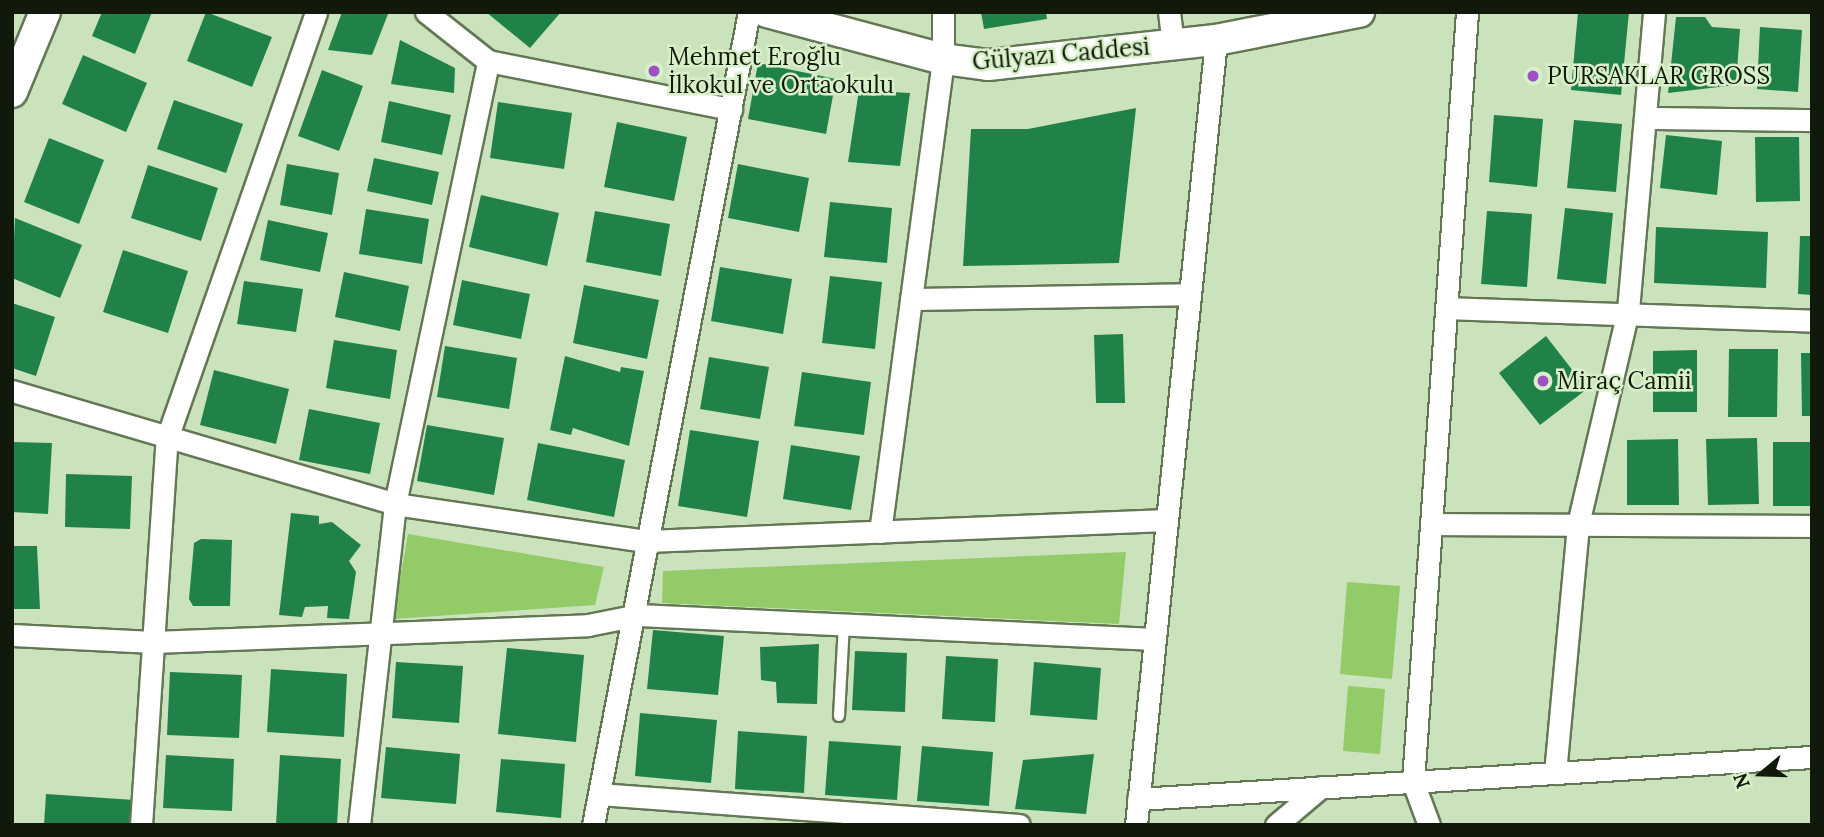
<!DOCTYPE html>
<meta charset="utf-8">
<style>
body{margin:0}
#map{position:relative;width:1824px;height:837px;overflow:hidden;background:#cbe3bc;font-family:Lora,serif}
div>[style]{position:absolute}
.green>*{inset:0;background:#93cb69}
.building>*{inset:0;background:#208249}
.roads{filter:drop-shadow(2px 0 #637755) drop-shadow(-2px 0 #637755) drop-shadow(0 2px #637755) drop-shadow(0 -2px #637755)}
.lane>*{height:10px;margin:-5px;padding:0 5px;transform-origin:5px;border-radius:5px;background:#fff}
.street>*{height:21px;margin:-10.5px;padding:0 10.5px;transform-origin:10.5px;border-radius:10.5px;background:#fff}
.secondary>*{height:30px;margin:-15px;padding:0 15px;transform-origin:15px;border-radius:15px;background:#fff}
.dots>*{width:19px;height:19px;translate:-50% -50%;box-sizing:border-box;border:4px solid #d8f0c9;border-radius:50%}
span{translate:-50% -50%;white-space:nowrap;text-align:center;line-height:1.15;-webkit-text-stroke:5px #d8f0c9;paint-order:stroke}
.street-label{font-size:24px;color:#11190b}
.poi-label{font-size:24px;color:#11190b}
.left{translate:0 -50%;text-align:left}
.frame{position:absolute;inset:0;border:14px solid #11190b;pointer-events:none}
.north{position:absolute;left:1726px;top:739px;width:70px;height:70px;-webkit-text-stroke:5px #d8f0c9;paint-order:stroke;rotate:251deg;font-size:19px;font-weight:700;line-height:28px;text-align:center;color:#11190b}
.north::after{content:'';display:block;margin:auto;width:24px;height:32px;background:#11190b;clip-path:polygon(50% 0,100% 100%,50% 72%,0 100%)}
</style>
<div id="map">
<div class="green">
<i style="clip-path:polygon(408px 534px,604px 567px,595px 605px,393px 619px)"></i>
<i style="clip-path:polygon(1126px 552px,1119px 624px,662px 603px,663px 571px)"></i>
<i style="clip-path:polygon(1347px 582px,1400px 586px,1392px 679px,1340px 674px)"></i>
<i style="clip-path:polygon(1348px 686px,1385px 689px,1380px 754px,1343px 751px)"></i>
</div>
<div class="building">
<i style="clip-path:polygon(102px 12px,152px 12px,135px 54px,92px 36px)"></i>
<i style="clip-path:polygon(206px 12px,272px 37px,252px 87px,187px 61px)"></i>
<i style="clip-path:polygon(342px 12px,388px 14px,372px 55px,328px 50px)"></i>
<i style="clip-path:polygon(486px 12px,561px 12px,530px 48px)"></i>
<i style="clip-path:polygon(981px 12px,1046px 12px,1047px 19px,984px 29px)"></i>
<i style="clip-path:polygon(1578px 12px,1629px 12px,1621px 95px,1571px 90px)"></i>
<i style="clip-path:polygon(1676px 17px,1705px 17px,1712px 27px,1740px 29px,1736px 85px,1668px 93px)"></i>
<i style="clip-path:polygon(1760px 27px,1802px 30px,1798px 92px,1757px 89px)"></i>
<i style="clip-path:polygon(400px 40px,455px 68px,454px 93px,391px 84px)"></i>
<i style="clip-path:polygon(83px 55px,147px 83px,126px 132px,62px 104px)"></i>
<i style="clip-path:polygon(758px 63px,836px 79px,826px 134px,748px 119px)"></i>
<i style="clip-path:polygon(322px 70px,363px 86px,339px 151px,298px 136px)"></i>
<i style="clip-path:polygon(859px 90px,910px 93px,900px 166px,848px 162px)"></i>
<i style="clip-path:polygon(174px 100px,243px 124px,226px 173px,157px 149px)"></i>
<i style="clip-path:polygon(389px 101px,451px 115px,442px 155px,381px 142px)"></i>
<i style="clip-path:polygon(498px 102px,572px 113px,564px 169px,490px 158px)"></i>
<i style="clip-path:polygon(1136px 108px,1119px 263px,963px 266px,971px 129px,1028px 129px)"></i>
<i style="clip-path:polygon(1494px 115px,1543px 119px,1537px 187px,1489px 182px)"></i>
<i style="clip-path:polygon(1574px 120px,1622px 124px,1616px 192px,1567px 188px)"></i>
<i style="clip-path:polygon(617px 122px,687px 137px,674px 201px,604px 187px)"></i>
<i style="clip-path:polygon(1666px 135px,1722px 141px,1717px 195px,1660px 188px)"></i>
<i style="clip-path:polygon(1755px 137px,1799px 137px,1800px 201px,1756px 202px)"></i>
<i style="clip-path:polygon(49px 138px,104px 160px,79px 224px,24px 202px)"></i>
<i style="clip-path:polygon(374px 158px,439px 172px,432px 205px,367px 191px)"></i>
<i style="clip-path:polygon(287px 164px,339px 173px,332px 215px,280px 205px)"></i>
<i style="clip-path:polygon(738px 164px,809px 178px,799px 232px,728px 218px)"></i>
<i style="clip-path:polygon(148px 165px,218px 188px,201px 241px,131px 218px)"></i>
<i style="clip-path:polygon(481px 195px,559px 213px,547px 266px,469px 247px)"></i>
<i style="clip-path:polygon(830px 202px,892px 208px,887px 263px,824px 257px)"></i>
<i style="clip-path:polygon(1565px 208px,1613px 213px,1606px 284px,1557px 279px)"></i>
<i style="clip-path:polygon(366px 209px,429px 219px,422px 264px,359px 254px)"></i>
<i style="clip-path:polygon(595px 211px,670px 224px,661px 276px,586px 262px)"></i>
<i style="clip-path:polygon(1487px 211px,1532px 214px,1527px 287px,1481px 284px)"></i>
<i style="clip-path:polygon(15px 218px,82px 245px,60px 298px,12px 278px)"></i>
<i style="clip-path:polygon(268px 220px,328px 233px,320px 272px,260px 260px)"></i>
<i style="clip-path:polygon(1656px 227px,1768px 232px,1766px 288px,1654px 283px)"></i>
<i style="clip-path:polygon(1800px 236px,1812px 236px,1812px 295px,1798px 294px)"></i>
<i style="clip-path:polygon(123px 250px,188px 271px,168px 333px,103px 312px)"></i>
<i style="clip-path:polygon(720px 267px,792px 279px,783px 334px,711px 321px)"></i>
<i style="clip-path:polygon(344px 272px,409px 286px,400px 331px,335px 317px)"></i>
<i style="clip-path:polygon(830px 276px,882px 282px,875px 349px,822px 343px)"></i>
<i style="clip-path:polygon(462px 280px,530px 294px,521px 339px,453px 325px)"></i>
<i style="clip-path:polygon(244px 281px,303px 289px,296px 332px,237px 324px)"></i>
<i style="clip-path:polygon(584px 285px,659px 300px,647px 359px,573px 343px)"></i>
<i style="clip-path:polygon(12px 303px,55px 317px,36px 376px,12px 368px)"></i>
<i style="clip-path:polygon(1123px 334px,1125px 403px,1096px 403px,1094px 335px)"></i>
<i style="clip-path:polygon(1546px 336px,1587px 389px,1540px 425px,1499px 373px)"></i>
<i style="clip-path:polygon(334px 340px,397px 350px,390px 399px,326px 388px)"></i>
<i style="clip-path:polygon(445px 346px,517px 358px,509px 409px,437px 397px)"></i>
<i style="clip-path:polygon(1729px 349px,1778px 349px,1777px 417px,1728px 417px)"></i>
<i style="clip-path:polygon(1697px 350px,1697px 412px,1653px 412px,1653px 351px)"></i>
<i style="clip-path:polygon(1801px 353px,1812px 353px,1812px 416px,1802px 416px)"></i>
<i style="clip-path:polygon(565px 356px,620px 372px,621px 367px,644px 371px,629px 446px,573px 428px,571px 435px,550px 430px)"></i>
<i style="clip-path:polygon(709px 357px,769px 367px,760px 419px,700px 409px)"></i>
<i style="clip-path:polygon(214px 370px,289px 389px,276px 444px,200px 425px)"></i>
<i style="clip-path:polygon(802px 372px,871px 382px,864px 435px,794px 426px)"></i>
<i style="clip-path:polygon(309px 409px,380px 423px,370px 474px,299px 460px)"></i>
<i style="clip-path:polygon(427px 425px,504px 438px,494px 495px,417px 481px)"></i>
<i style="clip-path:polygon(690px 430px,759px 441px,747px 517px,678px 506px)"></i>
<i style="clip-path:polygon(1757px 438px,1759px 504px,1708px 505px,1706px 439px)"></i>
<i style="clip-path:polygon(1678px 439px,1679px 505px,1627px 505px,1627px 440px)"></i>
<i style="clip-path:polygon(12px 442px,52px 443px,48px 514px,12px 512px)"></i>
<i style="clip-path:polygon(1773px 442px,1812px 442px,1812px 506px,1773px 506px)"></i>
<i style="clip-path:polygon(538px 443px,625px 460px,614px 517px,527px 500px)"></i>
<i style="clip-path:polygon(791px 445px,860px 456px,851px 510px,783px 499px)"></i>
<i style="clip-path:polygon(66px 474px,132px 476px,130px 529px,65px 527px)"></i>
<i style="clip-path:polygon(291px 513px,319px 516px,319px 524px,332px 522px,361px 545px,349px 561px,356px 572px,349px 619px,327px 618px,328px 606px,305px 607px,302px 617px,279px 615px)"></i>
<i style="clip-path:polygon(201px 539px,232px 540px,230px 606px,193px 606px,189px 599px,194px 543px)"></i>
<i style="clip-path:polygon(12px 546px,37px 546px,40px 609px,12px 609px)"></i>
<i style="clip-path:polygon(653px 630px,724px 636px,718px 695px,647px 689px)"></i>
<i style="clip-path:polygon(819px 644px,817px 704px,777px 703px,776px 682px,761px 680px,760px 647px)"></i>
<i style="clip-path:polygon(507px 648px,584px 655px,576px 742px,498px 734px)"></i>
<i style="clip-path:polygon(855px 651px,907px 653px,905px 712px,852px 710px)"></i>
<i style="clip-path:polygon(946px 656px,998px 659px,995px 722px,942px 719px)"></i>
<i style="clip-path:polygon(396px 662px,463px 666px,459px 723px,392px 718px)"></i>
<i style="clip-path:polygon(1034px 662px,1101px 668px,1097px 720px,1030px 715px)"></i>
<i style="clip-path:polygon(271px 669px,347px 674px,344px 737px,267px 732px)"></i>
<i style="clip-path:polygon(170px 672px,242px 675px,239px 738px,167px 735px)"></i>
<i style="clip-path:polygon(640px 713px,717px 720px,711px 783px,635px 776px)"></i>
<i style="clip-path:polygon(738px 731px,807px 736px,804px 793px,735px 789px)"></i>
<i style="clip-path:polygon(829px 741px,901px 746px,897px 800px,825px 795px)"></i>
<i style="clip-path:polygon(922px 746px,993px 752px,989px 806px,917px 801px)"></i>
<i style="clip-path:polygon(386px 747px,460px 754px,456px 804px,381px 798px)"></i>
<i style="clip-path:polygon(1094px 754px,1086px 814px,1015px 809px,1023px 760px)"></i>
<i style="clip-path:polygon(166px 755px,234px 759px,232px 811px,163px 808px)"></i>
<i style="clip-path:polygon(280px 755px,341px 759px,337px 825px,276px 825px)"></i>
<i style="clip-path:polygon(501px 759px,565px 764px,561px 818px,496px 812px)"></i>
<i style="clip-path:polygon(46px 794px,134px 800px,132px 825px,44px 825px)"></i>
</div>
<div class="roads">
<div class="lane">
<i style="left:839px;top:716px;width:92px;rotate:-86.9deg"></i>
</div>
<div class="street">
<i style="left:426px;top:12px;width:79px;rotate:38.3deg"></i>
<i style="left:488px;top:61px;width:248px;rotate:11.2deg"></i>
<i style="left:1169px;top:12px;width:33px;rotate:83deg"></i>
<i style="left:1647px;top:118px;width:165px;rotate:0.7deg"></i>
<i style="left:911px;top:299px;width:279px;rotate:-1deg"></i>
<i style="left:1447px;top:308px;width:365px;rotate:2deg"></i>
<i style="left:12px;top:391px;width:399px;rotate:16.4deg"></i>
<i style="left:395px;top:504px;width:255px;rotate:8.4deg"></i>
<i style="left:647px;top:541px;width:520px;rotate:-2.31deg"></i>
<i style="left:1432px;top:524px;width:380px;rotate:0.3deg"></i>
<i style="left:880px;top:532px;width:477px;rotate:-82.4deg"></i>
<i style="left:943px;top:59px;width:47px;rotate:-90deg"></i>
<i style="left:12px;top:635px;width:141px;rotate:2.8deg"></i>
<i style="left:153px;top:642px;width:435px;rotate:-2.2deg"></i>
<i style="left:588px;top:625px;width:51px;rotate:-11.3deg"></i>
<i style="left:638px;top:615px;width:517px;rotate:2.66deg"></i>
<i style="left:1555px;top:773px;width:250px;rotate:-84.7deg"></i>
<i style="left:1578px;top:524px;width:220px;rotate:-76.8deg"></i>
<i style="left:1628px;top:310px;width:299px;rotate:-85deg"></i>
<i style="left:599px;top:794px;width:421px;rotate:4.2deg"></i>
<i style="left:1138px;top:799px;width:675px;rotate:-3.57deg"></i>
<i style="left:141px;top:825px;width:388px;rotate:-86.2deg"></i>
<i style="left:167px;top:438px;width:451px;rotate:-70.7deg"></i>
<i style="left:359px;top:825px;width:323px;rotate:-83.6deg"></i>
<i style="left:395px;top:504px;width:453px;rotate:-78.1deg"></i>
<i style="left:593px;top:825px;width:828px;rotate:-79.14deg"></i>
<i style="left:1136px;top:825px;width:789px;rotate:-84.18deg"></i>
<i style="left:1276px;top:825px;width:59px;rotate:-40.2deg"></i>
<i style="left:1429px;top:825px;width:46px;rotate:-110.4deg"></i>
<i style="left:1413px;top:782px;width:772px;rotate:-85.99deg"></i>
</div>
<div class="secondary">
<i style="left:767px;top:12px;width:182px;rotate:15deg"></i>
<i style="left:943px;top:59px;width:45px;rotate:7.6deg"></i>
<i style="left:988px;top:65px;width:229px;rotate:-6.3deg"></i>
<i style="left:1216px;top:40px;width:146px;rotate:-11.1deg"></i>
<i style="left:12px;top:92px;width:87px;rotate:-67.6deg"></i>
</div>
</div>
<div class="dots">
<i style="left:654px;top:71px;background:#9e51c3"></i>
<i style="left:1533px;top:76px;background:#9e51c3"></i>
<i style="left:1543px;top:381px;background:#9e51c3"></i>
</div>
<div class="street-label">
<span style="left:1061px;top:54px;rotate:-5deg">Gülyazı Caddesi</span>
</div>
<div class="poi-label">
<span class="left" style="left:668px;top:71px">Mehmet Eroğlu<br>İlkokul ve Ortaokulu</span>
<span class="left" style="left:1547px;top:76px">PURSAKLAR GROSS</span>
<span class="left" style="left:1557px;top:381px">Miraç Camii</span>
</div>
<div class="frame"></div>
<div class="north">N</div>
</div>
